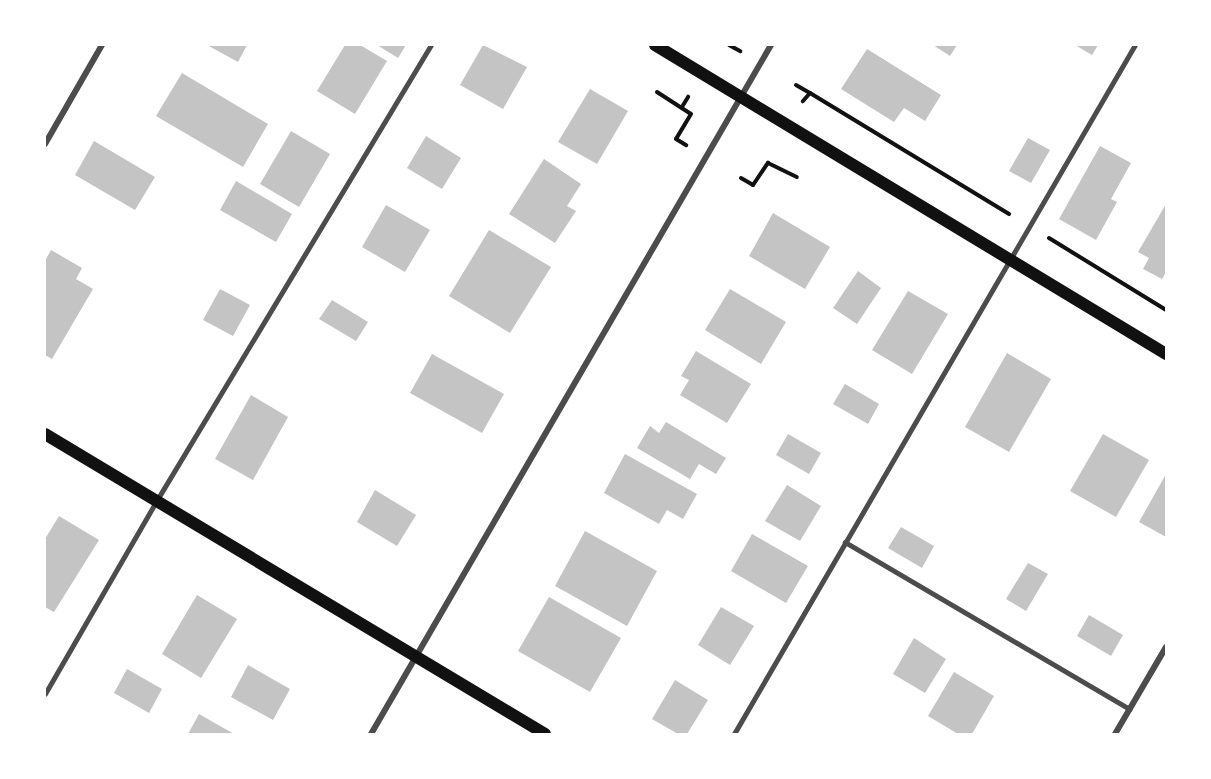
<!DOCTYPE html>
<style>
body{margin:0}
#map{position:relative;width:1211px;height:779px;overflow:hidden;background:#fff;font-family:Lato,sans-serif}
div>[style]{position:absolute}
.building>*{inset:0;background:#c4c4c4}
.path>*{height:4px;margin:-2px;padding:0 2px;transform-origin:2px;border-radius:2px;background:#111}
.service>*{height:4.5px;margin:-2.25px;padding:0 2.25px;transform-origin:2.25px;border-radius:2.25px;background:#4c4c4c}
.minor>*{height:6px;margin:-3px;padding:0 3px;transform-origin:3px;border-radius:3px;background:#4c4c4c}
.secondary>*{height:12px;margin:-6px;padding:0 6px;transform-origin:6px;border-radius:6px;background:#111}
span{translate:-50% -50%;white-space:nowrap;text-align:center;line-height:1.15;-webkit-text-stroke:6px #fff;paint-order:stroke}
.frame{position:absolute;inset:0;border:46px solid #fff;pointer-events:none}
</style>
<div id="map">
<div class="building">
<i style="clip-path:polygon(207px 45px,247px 45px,238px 62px)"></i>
<i style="clip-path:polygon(345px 45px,360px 45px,387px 61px,355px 114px,317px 91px)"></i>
<i style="clip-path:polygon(377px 45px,406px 45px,398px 58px)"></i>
<i style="clip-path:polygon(483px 45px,527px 67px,503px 109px,460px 85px)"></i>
<i style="clip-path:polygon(933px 45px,957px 45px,950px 56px)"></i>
<i style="clip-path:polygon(1075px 45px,1098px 45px,1092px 55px)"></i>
<i style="clip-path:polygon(867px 49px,941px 95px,925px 121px,904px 108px,894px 122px,841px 89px)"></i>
<i style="clip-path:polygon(182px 73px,268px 124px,243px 167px,156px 116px)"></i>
<i style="clip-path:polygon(590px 89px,628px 111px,597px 164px,558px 142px)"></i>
<i style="clip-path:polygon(291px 131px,330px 154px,299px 207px,260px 184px)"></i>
<i style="clip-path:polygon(426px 136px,461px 158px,442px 189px,407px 168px)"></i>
<i style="clip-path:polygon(1028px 138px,1050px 150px,1031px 183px,1009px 171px)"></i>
<i style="clip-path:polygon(94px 141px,155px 177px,135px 210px,75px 175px)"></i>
<i style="clip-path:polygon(1100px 146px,1131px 163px,1111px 199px,1117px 202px,1096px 240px,1059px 219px)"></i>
<i style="clip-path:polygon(544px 159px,581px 184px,567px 206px,576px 211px,555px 243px,509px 214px)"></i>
<i style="clip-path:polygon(236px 181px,292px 214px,276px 242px,220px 210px)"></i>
<i style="clip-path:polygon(1166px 204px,1166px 272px,1162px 279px,1143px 269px,1149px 258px,1138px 252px)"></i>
<i style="clip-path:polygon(386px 205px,430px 230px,405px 272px,362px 247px)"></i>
<i style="clip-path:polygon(773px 213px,830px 247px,805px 289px,749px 256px)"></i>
<i style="clip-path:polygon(489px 230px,551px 267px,510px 333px,449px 296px)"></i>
<i style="clip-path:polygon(51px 250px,82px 268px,76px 279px,93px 289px,52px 359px,45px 355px,45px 261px)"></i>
<i style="clip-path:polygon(858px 271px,881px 288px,857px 324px,833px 308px)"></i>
<i style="clip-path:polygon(220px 289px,250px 305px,233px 336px,203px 320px)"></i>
<i style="clip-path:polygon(730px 289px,786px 322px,761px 364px,705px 330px)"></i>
<i style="clip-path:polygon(908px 291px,948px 314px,912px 374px,872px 350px)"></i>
<i style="clip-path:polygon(332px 300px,368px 322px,356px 341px,319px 319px)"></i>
<i style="clip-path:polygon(696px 351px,751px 384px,727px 423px,680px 395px,689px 380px,681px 376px)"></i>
<i style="clip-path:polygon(1007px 353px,1051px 379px,1009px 452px,965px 427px)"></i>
<i style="clip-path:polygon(432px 354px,504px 394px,482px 433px,410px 393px)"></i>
<i style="clip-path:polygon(845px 384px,879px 404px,868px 424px,833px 404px)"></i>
<i style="clip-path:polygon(251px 395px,288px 417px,253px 480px,215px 459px)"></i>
<i style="clip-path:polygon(666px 422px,726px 458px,716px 474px,699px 464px,690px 479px,637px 448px,650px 426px,659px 433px)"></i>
<i style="clip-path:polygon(788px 434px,821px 453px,809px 474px,776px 455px)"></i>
<i style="clip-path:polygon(1103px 434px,1149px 460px,1116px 517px,1070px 491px)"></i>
<i style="clip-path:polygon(625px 454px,697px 494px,683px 519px,667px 510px,659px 524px,604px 493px)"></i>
<i style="clip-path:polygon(1166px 474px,1166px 537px,1139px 522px)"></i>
<i style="clip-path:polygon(787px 485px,821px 506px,800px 541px,765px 521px)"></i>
<i style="clip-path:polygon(375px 490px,416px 515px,397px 546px,357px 522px)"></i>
<i style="clip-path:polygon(59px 516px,99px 540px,54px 612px,45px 607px,45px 539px)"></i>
<i style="clip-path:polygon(901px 527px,934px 546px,922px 568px,888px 548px)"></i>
<i style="clip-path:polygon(585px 531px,657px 571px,627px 626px,555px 586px)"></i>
<i style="clip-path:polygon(752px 534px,808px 566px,786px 603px,731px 571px)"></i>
<i style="clip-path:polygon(1028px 563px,1048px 574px,1026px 611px,1006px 599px)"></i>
<i style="clip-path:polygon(197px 595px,237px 619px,201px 678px,162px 654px)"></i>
<i style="clip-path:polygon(549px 597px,621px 638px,590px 692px,518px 651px)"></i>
<i style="clip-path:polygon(721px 607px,754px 626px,730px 665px,698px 645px)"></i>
<i style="clip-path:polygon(1089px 615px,1123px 635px,1111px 656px,1077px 636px)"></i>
<i style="clip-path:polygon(914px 638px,946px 659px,925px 693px,893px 674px)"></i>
<i style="clip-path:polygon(248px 665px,290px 689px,273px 720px,231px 697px)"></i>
<i style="clip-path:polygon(127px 669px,162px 689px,149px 713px,114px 693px)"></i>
<i style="clip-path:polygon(954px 672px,994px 696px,972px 734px,958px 734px,928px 716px)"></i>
<i style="clip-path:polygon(675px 680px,708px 700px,687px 734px,678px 734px,652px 719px)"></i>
<i style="clip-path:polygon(199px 714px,234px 734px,188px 734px)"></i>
</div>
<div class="path">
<i style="left:729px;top:45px;width:13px;rotate:29deg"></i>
<i style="left:796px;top:85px;width:16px;rotate:30deg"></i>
<i style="left:810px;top:93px;width:11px;rotate:131deg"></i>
<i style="left:657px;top:92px;width:40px;rotate:32.9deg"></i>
<i style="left:691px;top:114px;width:29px;rotate:121deg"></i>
<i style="left:676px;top:139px;width:12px;rotate:31deg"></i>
<i style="left:810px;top:93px;width:233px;rotate:31.3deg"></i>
<i style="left:682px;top:107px;width:12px;rotate:-59deg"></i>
<i style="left:741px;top:178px;width:14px;rotate:30deg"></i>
<i style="left:753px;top:185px;width:27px;rotate:-56deg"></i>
<i style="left:768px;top:163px;width:32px;rotate:26deg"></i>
<i style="left:1049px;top:238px;width:137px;rotate:31.6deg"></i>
</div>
<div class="service">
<i style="left:845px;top:542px;width:330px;rotate:30.4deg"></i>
<i style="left:45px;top:694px;width:224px;rotate:-60deg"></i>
<i style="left:157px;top:500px;width:531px;rotate:-58.94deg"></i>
<i style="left:734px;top:734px;width:797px;rotate:-59.8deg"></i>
</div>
<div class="minor">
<i style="left:45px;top:144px;width:114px;rotate:-60.1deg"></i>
<i style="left:371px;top:734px;width:797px;rotate:-59.86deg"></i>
<i style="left:1115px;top:734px;width:101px;rotate:-59.6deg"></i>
</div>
<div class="secondary">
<i style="left:655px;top:45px;width:597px;rotate:31.16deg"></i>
<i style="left:45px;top:434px;width:583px;rotate:30.96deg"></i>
</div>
<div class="frame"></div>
</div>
